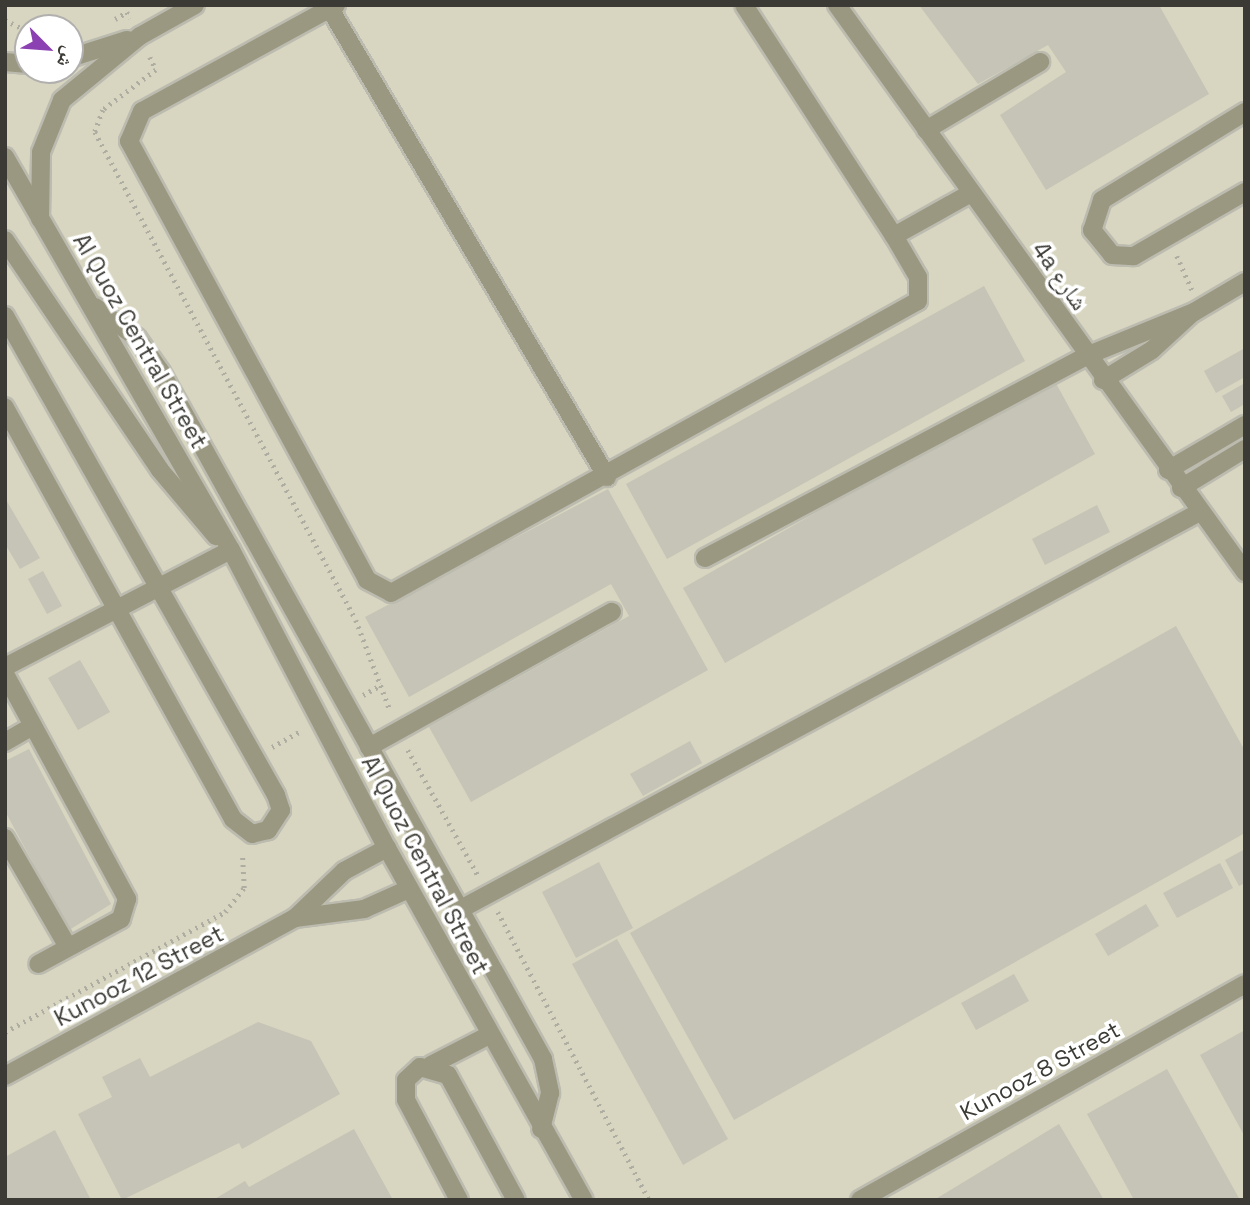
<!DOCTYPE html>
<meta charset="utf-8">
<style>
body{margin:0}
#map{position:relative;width:1250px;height:1205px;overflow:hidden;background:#e1e0d1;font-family:"Space Grotesk","Noto Naskh Arabic",sans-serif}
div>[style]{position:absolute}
.built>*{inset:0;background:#d8d6c0}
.building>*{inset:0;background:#c5c4b6}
.path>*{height:4.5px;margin-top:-2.25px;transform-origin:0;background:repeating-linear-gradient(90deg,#aeada1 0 2px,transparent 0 7px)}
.roads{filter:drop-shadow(2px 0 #bcbbaf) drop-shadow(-2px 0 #bcbbaf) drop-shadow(0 2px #bcbbaf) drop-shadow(0 -2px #bcbbaf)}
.minor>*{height:18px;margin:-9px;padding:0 9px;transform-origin:9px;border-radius:9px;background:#9b9881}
span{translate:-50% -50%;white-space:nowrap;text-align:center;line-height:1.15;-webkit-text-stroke:7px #fff;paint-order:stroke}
.street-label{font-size:23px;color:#3b3a35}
.frame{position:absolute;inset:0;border:7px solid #3b3a35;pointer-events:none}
.north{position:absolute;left:14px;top:14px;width:70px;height:70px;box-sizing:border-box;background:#fff;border:2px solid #b1b0ae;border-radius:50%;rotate:115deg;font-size:19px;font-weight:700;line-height:28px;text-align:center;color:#3b3a35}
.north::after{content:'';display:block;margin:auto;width:24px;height:32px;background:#8c41b3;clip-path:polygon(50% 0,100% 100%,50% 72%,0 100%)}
</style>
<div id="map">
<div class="built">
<i style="clip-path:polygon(evenodd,5px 5px,1245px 5px,1245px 1200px,5px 1200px,5px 5px,28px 28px,70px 28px,70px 70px,28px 70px,28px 28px)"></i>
</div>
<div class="building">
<i style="clip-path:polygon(919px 5px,1159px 5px,1209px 94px,1046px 190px,1000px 115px,1066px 72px,1048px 45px,978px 84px)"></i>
<i style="clip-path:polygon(984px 286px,1025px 361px,667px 559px,626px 484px)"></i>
<i style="clip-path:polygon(1245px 348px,1245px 377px,1216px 393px,1204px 371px)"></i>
<i style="clip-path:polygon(1053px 378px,1095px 454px,725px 663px,683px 588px)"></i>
<i style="clip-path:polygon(1245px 383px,1245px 404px,1231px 412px,1222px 396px)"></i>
<i style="clip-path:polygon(608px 489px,708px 670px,471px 802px,429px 727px,629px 616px,611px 584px,409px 697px,365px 617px)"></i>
<i style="clip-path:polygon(5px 498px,40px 558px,20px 569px,5px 544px)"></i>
<i style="clip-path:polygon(1097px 505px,1110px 532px,1045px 565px,1032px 539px)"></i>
<i style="clip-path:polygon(43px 571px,62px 606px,47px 614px,28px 579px)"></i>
<i style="clip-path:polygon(1176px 626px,1245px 751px,1245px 833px,734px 1120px,630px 933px)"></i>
<i style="clip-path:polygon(80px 660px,110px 712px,78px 730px,48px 678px)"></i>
<i style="clip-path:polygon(690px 741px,702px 763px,643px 796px,630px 774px)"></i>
<i style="clip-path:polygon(29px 749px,111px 904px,69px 930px,5px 811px,5px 761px)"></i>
<i style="clip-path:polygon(1245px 849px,1245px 883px,1239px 886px,1225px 860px)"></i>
<i style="clip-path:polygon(599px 862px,633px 928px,576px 958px,542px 892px)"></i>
<i style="clip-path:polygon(1220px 863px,1233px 888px,1177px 918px,1163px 893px)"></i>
<i style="clip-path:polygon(1146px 904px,1159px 926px,1108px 956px,1095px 934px)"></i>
<i style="clip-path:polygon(617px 939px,728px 1139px,683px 1165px,572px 964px)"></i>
<i style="clip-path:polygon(1014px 974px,1029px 1001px,976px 1030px,961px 1003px)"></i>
<i style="clip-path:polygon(258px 1022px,311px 1041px,340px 1094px,242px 1149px,239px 1143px,122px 1200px,78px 1114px,112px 1097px,102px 1077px,140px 1058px,150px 1077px)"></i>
<i style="clip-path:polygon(1245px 1030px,1245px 1137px,1200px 1055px)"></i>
<i style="clip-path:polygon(1167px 1069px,1240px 1200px,1134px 1200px,1087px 1114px)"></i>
<i style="clip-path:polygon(1059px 1124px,1104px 1200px,934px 1200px)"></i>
<i style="clip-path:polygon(354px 1129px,393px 1200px,213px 1200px,245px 1181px,249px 1187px)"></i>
<i style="clip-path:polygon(55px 1130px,91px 1200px,5px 1200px,5px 1157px)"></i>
</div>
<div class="path">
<i style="left:115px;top:19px;width:14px;rotate:-30deg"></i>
<i style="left:127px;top:12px;width:7px;rotate:63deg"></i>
<i style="left:5px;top:20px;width:25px;rotate:26deg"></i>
<i style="left:150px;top:57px;width:14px;rotate:65deg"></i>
<i style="left:156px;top:70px;width:66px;rotate:143deg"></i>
<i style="left:103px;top:110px;width:23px;rotate:110deg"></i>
<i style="left:95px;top:132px;width:553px;rotate:61.86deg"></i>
<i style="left:356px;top:620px;width:96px;rotate:69.3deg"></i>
<i style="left:1177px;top:256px;width:37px;rotate:66deg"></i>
<i style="left:363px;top:695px;width:21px;rotate:-29deg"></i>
<i style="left:272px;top:747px;width:33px;rotate:-29deg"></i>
<i style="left:408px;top:750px;width:145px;rotate:60.8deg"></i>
<i style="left:498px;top:912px;width:325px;rotate:62.3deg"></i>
<i style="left:5px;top:1032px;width:251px;rotate:-28.6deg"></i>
<i style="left:225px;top:912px;width:31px;rotate:-52deg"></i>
<i style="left:244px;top:888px;width:33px;rotate:-93deg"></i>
</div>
<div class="roads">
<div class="minor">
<i style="left:336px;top:5px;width:221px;rotate:151.3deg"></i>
<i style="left:142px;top:111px;width:33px;rotate:113deg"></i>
<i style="left:129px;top:141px;width:499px;rotate:61.5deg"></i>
<i style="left:367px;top:580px;width:27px;rotate:28deg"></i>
<i style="left:391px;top:593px;width:602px;rotate:-28.99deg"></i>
<i style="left:918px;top:301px;width:24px;rotate:-90deg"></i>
<i style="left:918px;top:277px;width:48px;rotate:-120.3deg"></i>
<i style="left:894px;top:236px;width:275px;rotate:-123deg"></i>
<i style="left:837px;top:5px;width:699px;rotate:54.26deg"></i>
<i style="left:330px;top:9px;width:544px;rotate:59.38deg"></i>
<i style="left:70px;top:58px;width:60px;rotate:-17.5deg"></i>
<i style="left:5px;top:62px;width:23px;rotate:5deg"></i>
<i style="left:1245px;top:112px;width:168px;rotate:148.4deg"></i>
<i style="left:1102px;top:200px;width:32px;rotate:108deg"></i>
<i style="left:1092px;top:230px;width:32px;rotate:51deg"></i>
<i style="left:1112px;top:255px;width:22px;rotate:3deg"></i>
<i style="left:1134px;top:256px;width:128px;rotate:-30deg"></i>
<i style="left:926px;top:130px;width:133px;rotate:-30.8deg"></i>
<i style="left:5px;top:157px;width:453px;rotate:60.1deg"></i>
<i style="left:231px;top:550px;width:336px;rotate:62.4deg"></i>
<i style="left:387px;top:848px;width:403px;rotate:60.8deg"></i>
<i style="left:40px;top:219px;width:67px;rotate:-89.1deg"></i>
<i style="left:41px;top:152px;width:56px;rotate:-68deg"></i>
<i style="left:62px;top:100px;width:101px;rotate:-39.4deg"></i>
<i style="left:140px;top:36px;width:63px;rotate:-29.4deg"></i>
<i style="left:894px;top:236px;width:88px;rotate:-29.2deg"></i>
<i style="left:5px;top:240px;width:277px;rotate:56deg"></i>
<i style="left:160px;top:470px;width:87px;rotate:49.7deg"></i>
<i style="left:95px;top:307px;width:52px;rotate:36.4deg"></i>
<i style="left:137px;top:338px;width:42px;rotate:54.8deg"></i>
<i style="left:161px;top:372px;width:786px;rotate:60.92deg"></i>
<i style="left:543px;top:1059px;width:35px;rotate:78deg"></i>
<i style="left:550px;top:1093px;width:37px;rotate:104deg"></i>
<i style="left:5px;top:316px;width:550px;rotate:60.5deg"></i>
<i style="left:276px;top:795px;width:16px;rotate:72deg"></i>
<i style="left:281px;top:810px;width:24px;rotate:123deg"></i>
<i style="left:268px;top:830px;width:16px;rotate:166deg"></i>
<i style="left:252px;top:834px;width:24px;rotate:-142deg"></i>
<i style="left:233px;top:819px;width:471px;rotate:-119deg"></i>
<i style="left:1103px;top:380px;width:57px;rotate:-31.5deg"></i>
<i style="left:1152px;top:350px;width:53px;rotate:-42.7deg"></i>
<i style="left:1168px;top:470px;width:89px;rotate:-30.3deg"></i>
<i style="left:1181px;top:488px;width:75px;rotate:-31.4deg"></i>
<i style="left:705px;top:558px;width:431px;rotate:-27.9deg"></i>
<i style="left:1086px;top:356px;width:117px;rotate:-22.2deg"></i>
<i style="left:1194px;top:312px;width:59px;rotate:-30.5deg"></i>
<i style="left:5px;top:667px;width:254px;rotate:-27.4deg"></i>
<i style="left:5px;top:674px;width:256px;rotate:61.5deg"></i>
<i style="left:127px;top:899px;width:21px;rotate:107deg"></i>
<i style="left:121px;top:919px;width:94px;rotate:151.5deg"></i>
<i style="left:5px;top:742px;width:32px;rotate:-30deg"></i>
<i style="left:369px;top:747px;width:278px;rotate:-29.1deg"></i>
<i style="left:5px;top:838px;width:126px;rotate:60deg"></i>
<i style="left:459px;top:910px;width:839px;rotate:-28.25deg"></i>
<i style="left:295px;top:918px;width:70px;rotate:-7.4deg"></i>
<i style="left:364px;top:909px;width:49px;rotate:-24deg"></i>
<i style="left:431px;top:1065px;width:65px;rotate:-27.3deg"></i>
<i style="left:5px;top:1076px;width:330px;rotate:-28.6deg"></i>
<i style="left:295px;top:918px;width:68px;rotate:-43.8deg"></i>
<i style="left:344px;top:871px;width:49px;rotate:-28.1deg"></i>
<i style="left:459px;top:1200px;width:113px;rotate:-117.9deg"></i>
<i style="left:406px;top:1100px;width:20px;rotate:-90deg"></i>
<i style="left:406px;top:1080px;width:19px;rotate:-43deg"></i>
<i style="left:420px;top:1067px;width:29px;rotate:16deg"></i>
<i style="left:448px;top:1075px;width:142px;rotate:61.5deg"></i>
<i style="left:860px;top:1200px;width:441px;rotate:-29.3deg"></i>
</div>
</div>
<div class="street-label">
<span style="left:1060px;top:276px;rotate:55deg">4a شارع</span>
<span style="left:140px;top:341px;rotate:60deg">Al Quoz Central Street</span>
<span style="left:425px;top:865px;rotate:62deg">Al Quoz Central Street</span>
<span style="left:139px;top:976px;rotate:-28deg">Kunooz 12 Street</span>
<span style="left:1040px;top:1071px;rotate:-29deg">Kunooz 8 Street</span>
</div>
<div class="frame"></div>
<div class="north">ش</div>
</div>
